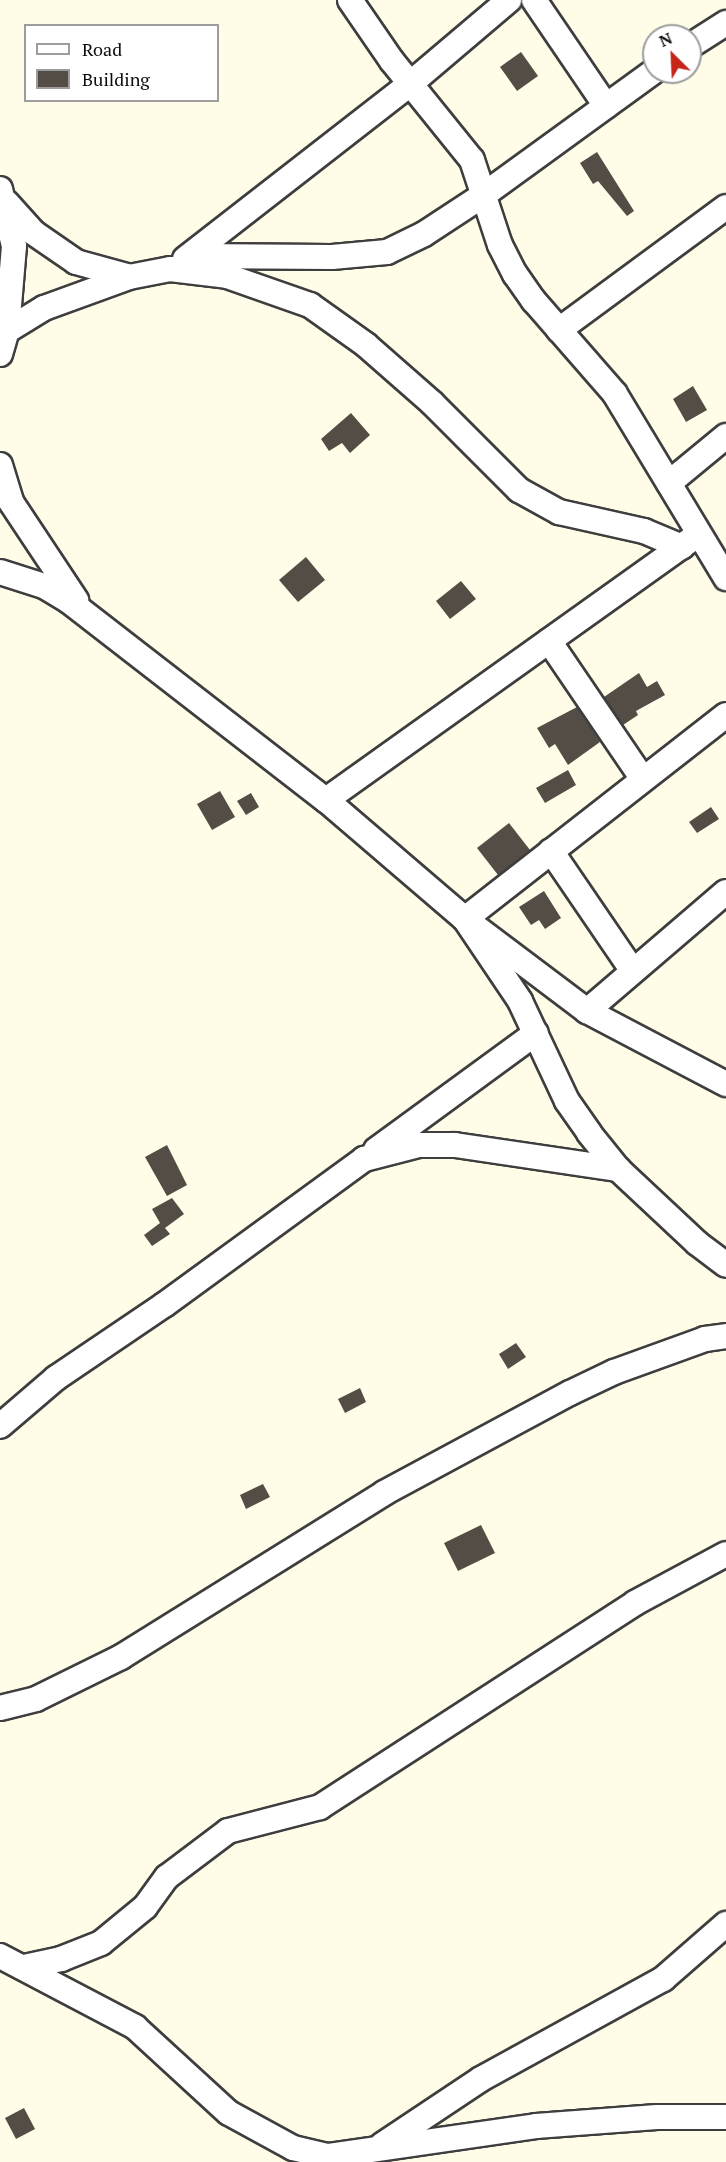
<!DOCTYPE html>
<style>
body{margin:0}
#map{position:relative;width:726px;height:2162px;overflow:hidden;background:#fffde8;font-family:"PT Serif",serif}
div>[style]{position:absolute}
.building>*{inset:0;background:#544d46}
.roads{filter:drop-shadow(2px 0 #3e3e3e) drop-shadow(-2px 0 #3e3e3e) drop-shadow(0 2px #3e3e3e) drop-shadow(0 -2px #3e3e3e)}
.minor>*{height:24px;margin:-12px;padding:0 12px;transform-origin:12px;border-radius:12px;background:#fff}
span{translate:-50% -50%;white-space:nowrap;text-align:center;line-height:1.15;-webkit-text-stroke:6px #fff;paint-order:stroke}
.legend{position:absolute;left:24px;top:24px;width:195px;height:78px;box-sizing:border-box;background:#fff;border:2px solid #9d9d9d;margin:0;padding:8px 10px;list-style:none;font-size:18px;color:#0b0b0b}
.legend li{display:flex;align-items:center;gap:12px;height:30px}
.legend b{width:30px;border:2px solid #9d9d9d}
.north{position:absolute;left:642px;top:24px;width:60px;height:60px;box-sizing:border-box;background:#fff;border:2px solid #9d9d9d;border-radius:50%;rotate:336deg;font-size:16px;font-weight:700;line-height:24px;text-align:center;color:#0b0b0b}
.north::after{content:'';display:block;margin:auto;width:21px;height:27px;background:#c62517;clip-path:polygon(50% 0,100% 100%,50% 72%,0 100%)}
</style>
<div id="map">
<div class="building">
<i style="clip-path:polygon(521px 52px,538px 76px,517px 91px,500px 67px)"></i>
<i style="clip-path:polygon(597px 152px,634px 211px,627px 216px,598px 181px,593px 184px,580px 163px)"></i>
<i style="clip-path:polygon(693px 386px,707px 410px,686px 422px,673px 399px)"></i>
<i style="clip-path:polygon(351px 413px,370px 435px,350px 453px,342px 443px,329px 451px,321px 439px)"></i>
<i style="clip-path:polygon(306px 557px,325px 580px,298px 602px,279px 580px)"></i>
<i style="clip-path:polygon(461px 581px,476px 599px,450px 619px,436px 601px)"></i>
<i style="clip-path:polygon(639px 673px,647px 687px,657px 681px,665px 695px,636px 711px,638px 715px,623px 725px,604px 697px)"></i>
<i style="clip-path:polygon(577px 707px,600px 742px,568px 765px,555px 744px,549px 748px,537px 728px)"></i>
<i style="clip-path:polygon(568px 770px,576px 785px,545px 803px,536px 788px)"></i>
<i style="clip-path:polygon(220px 791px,235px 817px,212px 830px,197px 804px)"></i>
<i style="clip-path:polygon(251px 793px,259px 807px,246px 815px,237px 801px)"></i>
<i style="clip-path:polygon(711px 807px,719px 819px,697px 833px,689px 822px)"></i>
<i style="clip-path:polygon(509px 823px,530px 850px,498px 875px,477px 848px)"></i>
<i style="clip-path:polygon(544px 891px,561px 918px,545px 929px,539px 920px,531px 925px,519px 907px)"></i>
<i style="clip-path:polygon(167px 1145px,187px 1185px,167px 1196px,145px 1157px)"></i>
<i style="clip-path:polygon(172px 1198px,184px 1214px,165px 1228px,170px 1234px,152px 1246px,144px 1235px,160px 1223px,152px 1209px)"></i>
<i style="clip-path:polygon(516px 1343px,526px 1357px,508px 1369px,499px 1354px)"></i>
<i style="clip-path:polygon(360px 1388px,366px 1402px,345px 1413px,338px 1399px)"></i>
<i style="clip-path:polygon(263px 1484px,270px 1497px,246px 1509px,240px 1495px)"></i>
<i style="clip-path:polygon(481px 1525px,495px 1553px,458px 1571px,444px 1543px)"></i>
<i style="clip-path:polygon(24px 2108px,35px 2129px,16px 2139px,5px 2118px)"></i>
</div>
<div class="roads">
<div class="minor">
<i style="left:350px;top:0;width:74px;rotate:55.5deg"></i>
<i style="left:392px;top:61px;width:127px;rotate:51.1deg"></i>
<i style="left:472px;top:160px;width:89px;rotate:71.8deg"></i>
<i style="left:500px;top:245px;width:33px;rotate:63deg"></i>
<i style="left:515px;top:274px;width:33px;rotate:55deg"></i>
<i style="left:534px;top:301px;width:123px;rotate:48.9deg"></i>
<i style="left:615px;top:394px;width:215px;rotate:58.9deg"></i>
<i style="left:534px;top:0;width:128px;rotate:55.8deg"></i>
<i style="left:690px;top:46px;width:43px;rotate:-32.6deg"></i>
<i style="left:0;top:189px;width:59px;rotate:76.2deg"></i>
<i style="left:14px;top:246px;width:84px;rotate:94.8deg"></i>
<i style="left:7px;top:330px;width:25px;rotate:106deg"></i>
<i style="left:7px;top:203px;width:40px;rotate:48deg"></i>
<i style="left:34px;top:233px;width:51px;rotate:34.6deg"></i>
<i style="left:76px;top:262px;width:53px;rotate:15.4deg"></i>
<i style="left:190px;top:256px;width:142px;rotate:0.4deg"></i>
<i style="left:332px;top:257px;width:55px;rotate:-5.2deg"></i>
<i style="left:387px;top:252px;width:41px;rotate:-25.9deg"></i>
<i style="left:424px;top:234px;width:73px;rotate:-33.3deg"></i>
<i style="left:485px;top:194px;width:209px;rotate:-36deg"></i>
<i style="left:185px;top:259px;width:285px;rotate:-37.9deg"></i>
<i style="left:410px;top:84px;width:130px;rotate:-40.3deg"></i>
<i style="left:559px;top:330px;width:207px;rotate:-36.4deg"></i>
<i style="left:0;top:335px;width:52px;rotate:-31.5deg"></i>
<i style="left:44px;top:308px;width:90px;rotate:-20deg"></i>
<i style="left:129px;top:277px;width:42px;rotate:-11deg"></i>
<i style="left:170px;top:269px;width:57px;rotate:7deg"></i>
<i style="left:227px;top:276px;width:88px;rotate:19.3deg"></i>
<i style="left:310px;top:305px;width:69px;rotate:35.5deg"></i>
<i style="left:366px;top:345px;width:88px;rotate:41.3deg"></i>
<i style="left:432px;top:403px;width:123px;rotate:45deg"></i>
<i style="left:519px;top:490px;width:46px;rotate:28.8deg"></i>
<i style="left:559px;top:512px;width:87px;rotate:12.6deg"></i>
<i style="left:644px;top:531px;width:41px;rotate:22.8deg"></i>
<i style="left:0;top:465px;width:39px;rotate:73deg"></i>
<i style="left:11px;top:502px;width:118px;rotate:56.4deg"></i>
<i style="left:669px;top:483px;width:74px;rotate:-39.5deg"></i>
<i style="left:0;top:572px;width:46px;rotate:17.7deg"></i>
<i style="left:44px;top:586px;width:29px;rotate:31deg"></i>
<i style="left:69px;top:601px;width:325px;rotate:37.8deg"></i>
<i style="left:326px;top:800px;width:183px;rotate:40.6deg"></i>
<i style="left:465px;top:919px;width:153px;rotate:37deg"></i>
<i style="left:587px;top:1011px;width:157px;rotate:27.7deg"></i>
<i style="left:549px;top:641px;width:166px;rotate:55.8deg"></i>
<i style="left:726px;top:715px;width:331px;rotate:142deg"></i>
<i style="left:465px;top:919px;width:99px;rotate:56.1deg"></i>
<i style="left:520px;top:1001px;width:110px;rotate:64.8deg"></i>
<i style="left:567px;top:1101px;width:39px;rotate:55deg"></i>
<i style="left:589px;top:1133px;width:46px;rotate:51.1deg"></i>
<i style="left:618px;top:1169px;width:108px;rotate:43.1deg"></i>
<i style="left:697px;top:1243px;width:36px;rotate:37deg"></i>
<i style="left:326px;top:800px;width:448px;rotate:-35.5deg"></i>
<i style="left:551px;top:851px;width:145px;rotate:55.7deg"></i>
<i style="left:587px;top:1011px;width:183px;rotate:-40.6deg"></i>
<i style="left:376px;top:1150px;width:198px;rotate:-36.2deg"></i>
<i style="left:0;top:1426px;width:74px;rotate:-40.6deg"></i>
<i style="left:56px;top:1378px;width:130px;rotate:-34.1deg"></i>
<i style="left:164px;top:1305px;width:248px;rotate:-36.1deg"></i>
<i style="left:364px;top:1159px;width:57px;rotate:-14.3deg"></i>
<i style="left:419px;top:1145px;width:36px"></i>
<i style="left:455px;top:1145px;width:165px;rotate:8.4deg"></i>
<i style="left:0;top:1708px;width:37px;rotate:-14deg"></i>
<i style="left:36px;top:1699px;width:95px;rotate:-26.3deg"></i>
<i style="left:121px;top:1657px;width:310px;rotate:-31.9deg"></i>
<i style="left:384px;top:1493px;width:211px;rotate:-28.3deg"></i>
<i style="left:570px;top:1393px;width:49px;rotate:-25.5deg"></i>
<i style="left:614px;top:1372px;width:97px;rotate:-19.9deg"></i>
<i style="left:705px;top:1339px;width:21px;rotate:-8deg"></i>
<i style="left:0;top:1956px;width:153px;rotate:27.7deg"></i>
<i style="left:135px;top:2027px;width:127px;rotate:42.5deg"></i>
<i style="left:229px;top:2113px;width:73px;rotate:28.7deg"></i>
<i style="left:293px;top:2148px;width:37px;rotate:13deg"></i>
<i style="left:329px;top:2156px;width:209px;rotate:-8.2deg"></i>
<i style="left:536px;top:2126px;width:121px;rotate:-4.3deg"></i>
<i style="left:657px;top:2117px;width:69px"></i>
<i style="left:24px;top:1967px;width:38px;rotate:-12deg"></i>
<i style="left:61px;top:1959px;width:43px;rotate:-21.8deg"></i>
<i style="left:101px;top:1943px;width:57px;rotate:-39.3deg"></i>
<i style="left:145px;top:1907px;width:37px;rotate:-54deg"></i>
<i style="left:167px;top:1877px;width:76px;rotate:-37deg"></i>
<i style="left:228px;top:1831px;width:95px;rotate:-14.6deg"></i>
<i style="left:320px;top:1807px;width:375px;rotate:-32.9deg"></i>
<i style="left:635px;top:1603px;width:103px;rotate:-28.3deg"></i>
<i style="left:382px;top:2145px;width:119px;rotate:-33.7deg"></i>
<i style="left:481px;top:2079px;width:208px;rotate:-28.8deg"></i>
<i style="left:663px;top:1979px;width:84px;rotate:-41.1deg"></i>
</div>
</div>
<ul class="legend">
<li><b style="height:8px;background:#fff"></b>Road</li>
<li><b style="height:16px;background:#544d46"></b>Building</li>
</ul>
<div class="north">N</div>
</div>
